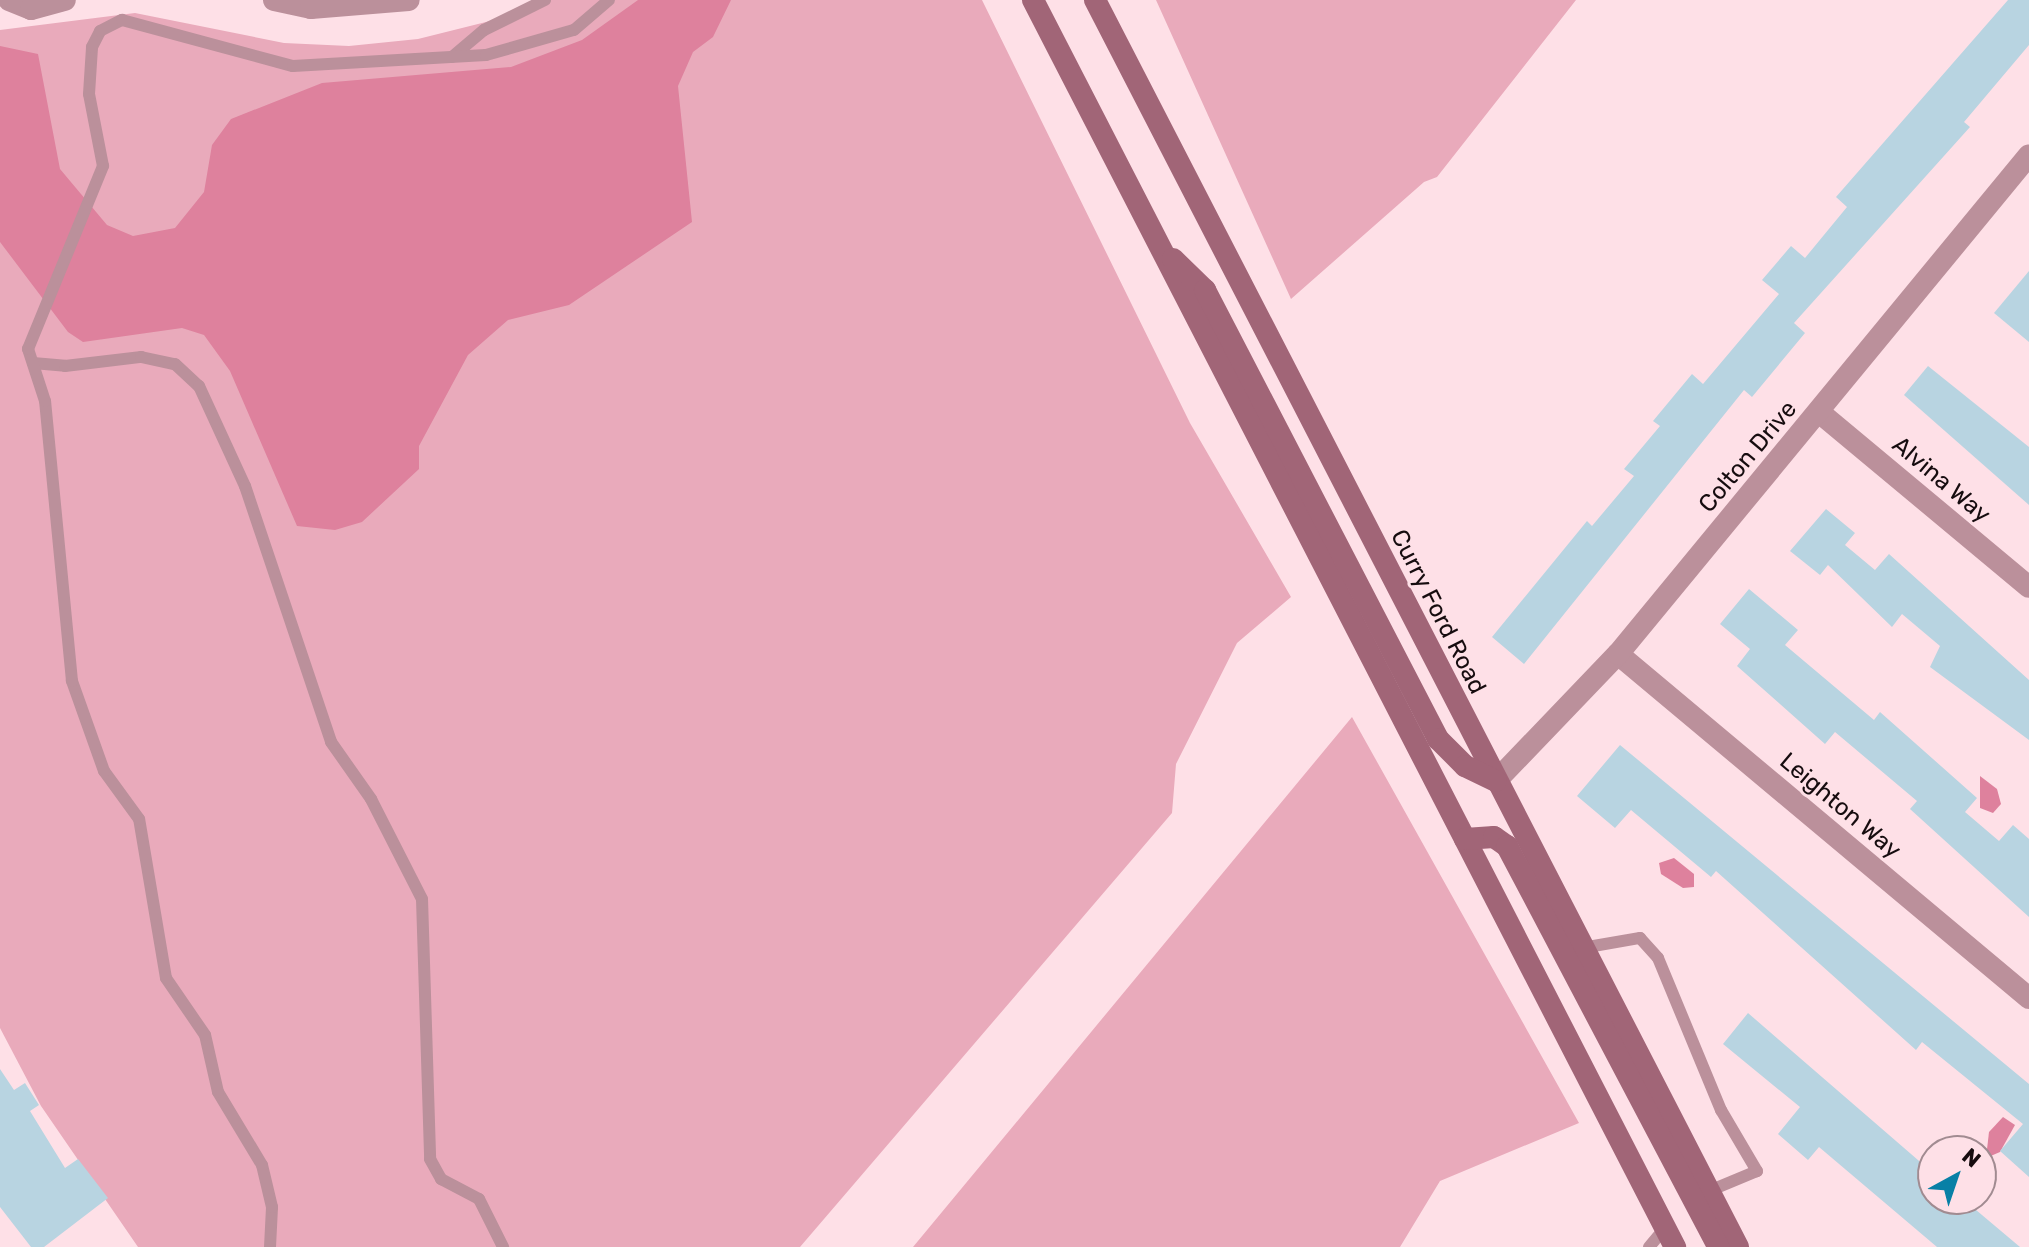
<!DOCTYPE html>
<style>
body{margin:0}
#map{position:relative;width:2029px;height:1247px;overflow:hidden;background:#fee0e7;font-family:Rubik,sans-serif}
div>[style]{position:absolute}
.green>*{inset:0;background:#e9aabb}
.water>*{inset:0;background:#de819d}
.building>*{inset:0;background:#b8d4e1}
.service>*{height:12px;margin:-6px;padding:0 6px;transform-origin:6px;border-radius:6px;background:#bb909b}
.minor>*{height:22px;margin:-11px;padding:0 11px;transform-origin:11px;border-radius:11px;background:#bb909b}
.tertiary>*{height:22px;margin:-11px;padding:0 11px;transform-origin:11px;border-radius:11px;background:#bb909b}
.secondary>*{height:22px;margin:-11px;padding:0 11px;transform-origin:11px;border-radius:11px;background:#a16577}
span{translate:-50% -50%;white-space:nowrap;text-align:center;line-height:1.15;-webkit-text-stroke:6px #fee0e7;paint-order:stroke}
.street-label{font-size:24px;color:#160c0f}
.north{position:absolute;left:1917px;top:1135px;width:80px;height:80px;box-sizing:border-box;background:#fee0e7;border:2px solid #a18b91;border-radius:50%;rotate:40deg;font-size:22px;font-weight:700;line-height:32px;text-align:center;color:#160c0f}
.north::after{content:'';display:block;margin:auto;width:28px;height:36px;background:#0880a6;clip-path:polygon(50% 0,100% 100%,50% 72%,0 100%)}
</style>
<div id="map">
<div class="green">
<i style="clip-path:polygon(539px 0,982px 0,1190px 423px,1291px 597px,1237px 643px,1176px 764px,1172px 813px,800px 1247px,138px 1247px,41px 1106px,0 1028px,0 30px,135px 13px,284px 43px,349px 46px,418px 39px,490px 21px)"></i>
<i style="clip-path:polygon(1156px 0,1576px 0,1437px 177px,1424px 182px,1291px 299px)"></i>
<i style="clip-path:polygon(1352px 717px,1579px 1123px,1440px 1181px,1400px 1247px,913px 1247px)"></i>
</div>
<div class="water">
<i style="clip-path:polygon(638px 0,731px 0,713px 37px,693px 52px,678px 86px,692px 222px,569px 305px,508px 320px,468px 355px,419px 446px,419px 469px,362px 522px,335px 530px,297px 526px,230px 371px,204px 335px,182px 328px,83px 342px,68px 332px,0 242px,0 46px,38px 54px,60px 169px,107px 225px,133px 236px,175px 228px,204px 192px,212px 145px,231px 119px,322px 83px,511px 67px,582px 40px)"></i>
<i style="clip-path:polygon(1980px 776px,1997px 789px,2001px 804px,1993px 813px,1980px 808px)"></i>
<i style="clip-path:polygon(1674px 858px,1694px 874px,1694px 887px,1683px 888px,1661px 874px,1659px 863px)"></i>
<i style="clip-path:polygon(2003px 1117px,2015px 1125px,2000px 1152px,1986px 1158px,1989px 1132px)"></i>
</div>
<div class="building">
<i style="clip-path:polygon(2008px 0,2029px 0,2029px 45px,1964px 122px,1970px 127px,1794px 323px,1805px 333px,1752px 397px,1744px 390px,1524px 664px,1492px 637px,1587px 521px,1592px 526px,1634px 476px,1624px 469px,1660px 426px,1653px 421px,1692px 374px,1703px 384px,1779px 294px,1762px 280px,1791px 246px,1805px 258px,1847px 207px,1836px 197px)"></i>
<i style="clip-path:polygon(2029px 271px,2029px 342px,1994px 313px)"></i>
<i style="clip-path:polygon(1928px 366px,2029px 447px,2029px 505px,1904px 395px)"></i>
<i style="clip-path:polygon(1826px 509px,1855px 533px,1845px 545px,1875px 570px,1889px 554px,2029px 680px,2029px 740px,1930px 667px,1940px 646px,1902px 614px,1892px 627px,1828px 565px,1820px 575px,1790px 551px)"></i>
<i style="clip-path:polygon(1749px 589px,1798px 630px,1785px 645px,1874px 720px,1880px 712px,1977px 798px,1965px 812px,1999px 841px,2013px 825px,2029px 839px,2029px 917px,1910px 809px,1917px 801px,1835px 732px,1825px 744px,1737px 666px,1750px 649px,1720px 624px)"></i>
<i style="clip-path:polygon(1620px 745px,2029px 1084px,2029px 1177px,2000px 1151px,2023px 1124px,1922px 1042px,1916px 1050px,1716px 871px,1711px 877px,1631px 810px,1615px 828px,1577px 796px)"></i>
<i style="clip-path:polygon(1748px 1013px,1933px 1173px,1933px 1199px,1963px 1199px,2020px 1247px,1937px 1247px,1819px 1147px,1808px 1160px,1778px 1134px,1800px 1107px,1723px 1044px)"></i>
<i style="clip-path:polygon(0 1069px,14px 1090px,25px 1083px,39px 1105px,30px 1111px,65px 1168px,78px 1159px,108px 1198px,44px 1247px,31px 1247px,0 1207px)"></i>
</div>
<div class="service">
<i style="left:452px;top:57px;width:42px;rotate:-40.2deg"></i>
<i style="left:484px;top:30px;width:68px;rotate:-26.2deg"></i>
<i style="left:33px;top:363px;width:32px;rotate:5deg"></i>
<i style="left:65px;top:366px;width:77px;rotate:-6.8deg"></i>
<i style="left:141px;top:357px;width:35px;rotate:12deg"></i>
<i style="left:175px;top:364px;width:33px;rotate:43deg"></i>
<i style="left:199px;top:386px;width:110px;rotate:65.3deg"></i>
<i style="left:245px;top:486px;width:270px;rotate:71.4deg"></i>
<i style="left:331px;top:742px;width:70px;rotate:54.9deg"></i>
<i style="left:371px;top:799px;width:112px;rotate:63deg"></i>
<i style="left:422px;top:899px;width:260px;rotate:88.2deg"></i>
<i style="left:430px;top:1159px;width:23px;rotate:61deg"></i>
<i style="left:441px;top:1179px;width:43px;rotate:27.8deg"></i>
<i style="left:479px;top:1199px;width:54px;rotate:63.4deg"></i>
<i style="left:1582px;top:948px;width:59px;rotate:-9.8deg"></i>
<i style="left:1640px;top:938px;width:27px;rotate:48deg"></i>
<i style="left:1658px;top:958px;width:165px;rotate:67.5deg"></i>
<i style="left:1721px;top:1110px;width:71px;rotate:59.5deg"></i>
<i style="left:1757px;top:1171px;width:52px;rotate:157.4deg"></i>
<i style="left:270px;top:1247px;width:40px;rotate:-87.1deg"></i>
<i style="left:272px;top:1207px;width:43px;rotate:-103.4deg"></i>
<i style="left:262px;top:1165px;width:85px;rotate:-121.1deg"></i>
<i style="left:218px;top:1092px;width:58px;rotate:-102.8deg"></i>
<i style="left:205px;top:1035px;width:69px;rotate:-124.4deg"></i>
<i style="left:166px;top:978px;width:161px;rotate:-99.6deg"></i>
<i style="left:139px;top:819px;width:59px;rotate:-126.1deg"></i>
<i style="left:104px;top:771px;width:96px;rotate:-109.6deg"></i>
<i style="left:72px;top:681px;width:281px;rotate:-95.5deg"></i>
<i style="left:45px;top:401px;width:55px;rotate:-108.1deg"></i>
<i style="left:28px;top:349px;width:198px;rotate:-67.7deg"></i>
<i style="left:103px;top:166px;width:73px;rotate:-101deg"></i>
<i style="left:89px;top:94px;width:47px;rotate:-86.3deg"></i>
<i style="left:92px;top:47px;width:18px;rotate:-63deg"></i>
<i style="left:100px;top:31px;width:25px;rotate:-27deg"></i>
<i style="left:122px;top:20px;width:177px;rotate:15.1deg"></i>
<i style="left:293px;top:66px;width:193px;rotate:-3.3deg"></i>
<i style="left:486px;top:55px;width:91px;rotate:-15.9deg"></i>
<i style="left:574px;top:30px;width:46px;rotate:-40.6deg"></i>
<i style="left:1649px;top:1247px;width:25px;rotate:-50deg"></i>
</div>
<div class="minor">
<i style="left:9px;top:0;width:24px;rotate:22deg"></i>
<i style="left:31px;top:9px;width:35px;rotate:-15deg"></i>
<i style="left:274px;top:0;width:38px;rotate:12deg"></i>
<i style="left:311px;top:8px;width:98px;rotate:-4.7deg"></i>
<i style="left:1819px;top:412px;width:273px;rotate:39.8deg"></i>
<i style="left:1618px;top:654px;width:536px;rotate:39.93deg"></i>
</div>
<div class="tertiary">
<i style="left:1496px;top:781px;width:176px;rotate:-46.2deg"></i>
<i style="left:1618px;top:654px;width:646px;rotate:-50.52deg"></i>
</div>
<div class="secondary">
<i style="left:1033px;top:0;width:1403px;rotate:62.76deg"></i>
<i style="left:1095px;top:0;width:1403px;rotate:62.72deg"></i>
<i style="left:1173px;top:259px;width:45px;rotate:44.1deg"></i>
<i style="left:1205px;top:290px;width:506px;rotate:62.57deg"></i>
<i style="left:1438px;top:739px;width:38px;rotate:45deg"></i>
<i style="left:1465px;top:766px;width:34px;rotate:26deg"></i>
<i style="left:1465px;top:839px;width:29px;rotate:-4deg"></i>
<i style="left:1494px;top:837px;width:16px;rotate:35deg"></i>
<i style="left:1507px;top:846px;width:453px;rotate:62.2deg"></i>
</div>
<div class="street-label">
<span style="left:1748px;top:457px;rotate:-50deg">Colton Drive</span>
<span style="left:1941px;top:480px;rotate:40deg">Alvina Way</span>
<span style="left:1438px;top:612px;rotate:63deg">Curry Ford Road</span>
<span style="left:1840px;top:806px;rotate:40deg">Leighton Way</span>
</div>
<div class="north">N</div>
</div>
